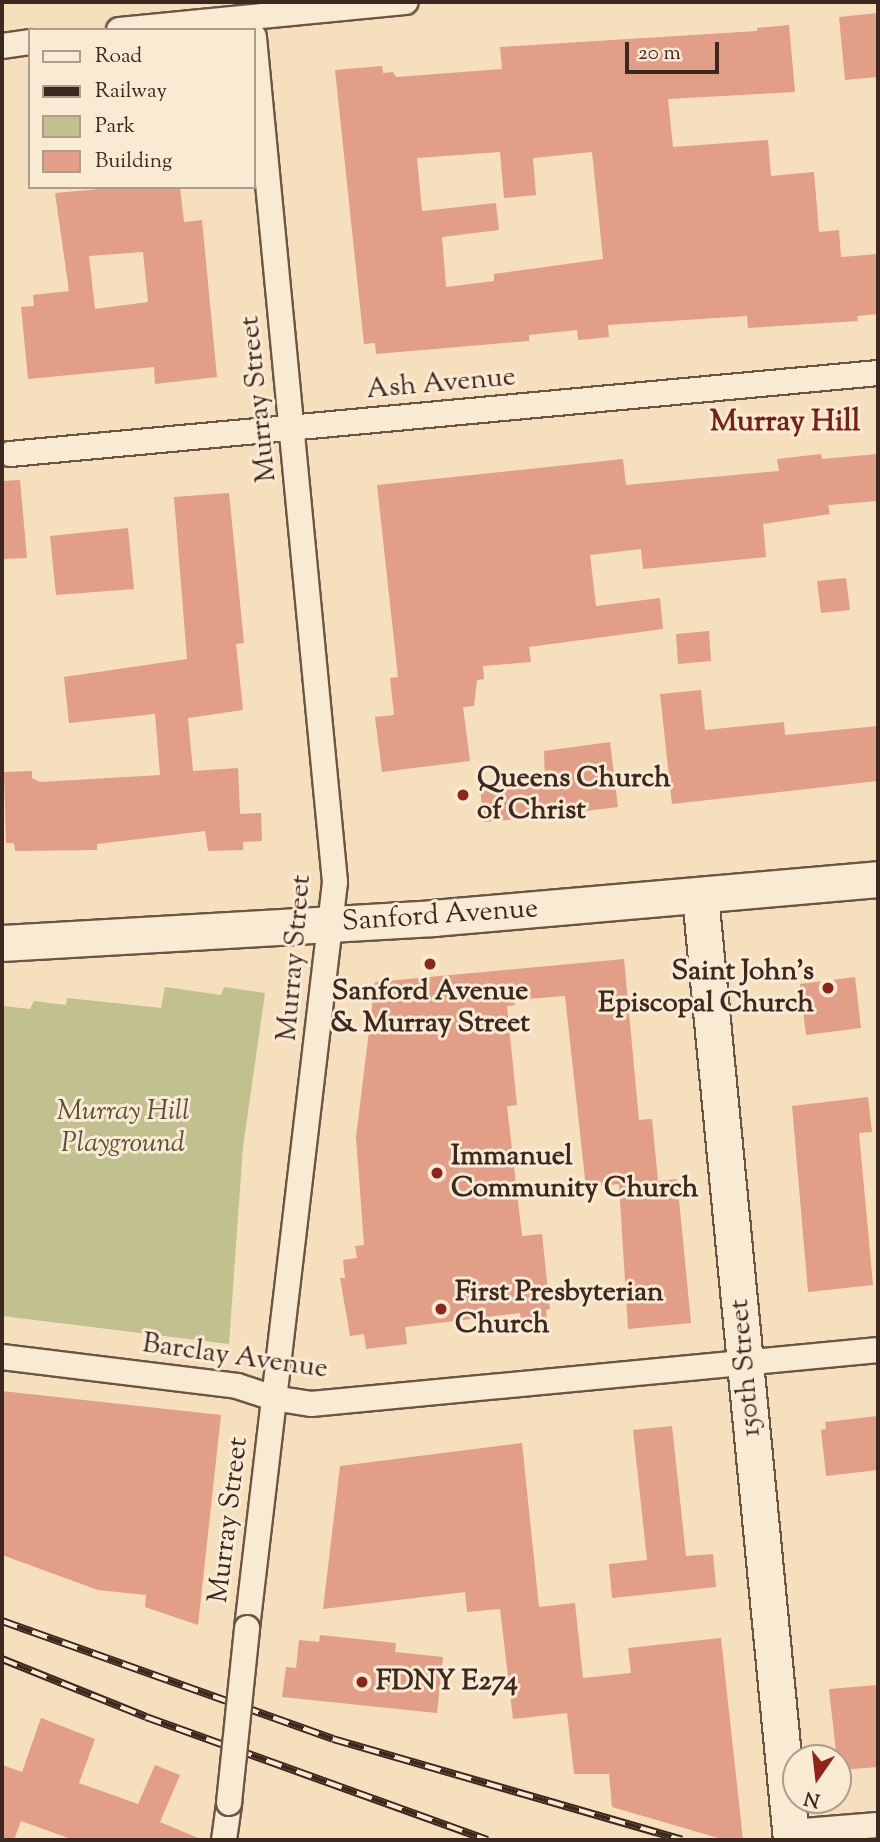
<!DOCTYPE html>
<style>
body{margin:0}
#map{position:relative;width:880px;height:1842px;overflow:hidden;background:#f6dfbd;font-family:"Sorts Mill Goudy",serif}
div>[style]{position:absolute}
.green>*{inset:0;background:#c0c18e}
.building>*{inset:0;background:#e29e86}
.roads{filter:drop-shadow(2px 0 #6b5646) drop-shadow(-2px 0 #6b5646) drop-shadow(0 2px #6b5646) drop-shadow(0 -2px #6b5646)}
.street>*{height:24px;margin:-12px;padding:0 12px;transform-origin:12px;border-radius:12px;background:#f9ead4}
.secondary>*{height:35px;margin:-17.5px;padding:0 17.5px;transform-origin:17.5px;border-radius:17.5px;background:#f9ead4}
.rail>*{height:8px;margin-top:-4px;transform-origin:0;background:repeating-linear-gradient(90deg,#f9ead4 0 16px,#3d281f 0 32px);box-sizing:border-box;border-block:2px solid #3d281f}
.bridges{filter:drop-shadow(2px 0 #6b5646) drop-shadow(-2px 0 #6b5646) drop-shadow(0 2px #6b5646) drop-shadow(0 -2px #6b5646)}
.street-bridge>*{height:24px;margin:-12px;padding:0 12px;transform-origin:12px;border-radius:12px;background:#f9ead4}
.dots>*{width:19px;height:19px;translate:-50% -50%;box-sizing:border-box;border:4px solid #f9ead4;border-radius:50%}
span{translate:-50% -50%;white-space:nowrap;text-align:center;line-height:1.15;-webkit-text-stroke:6px #f9ead4;paint-order:stroke}
.street-label{font-size:28px;color:#3d281f}
.poi-label{font-size:28px;color:#3d281f;font-weight:700}
.left{translate:0 -50%;text-align:left}
.right{translate:-100% -50%;text-align:right}
.park-label{font-size:28px;color:#5e4e3b;font-style:italic}
.neighbourhood-label{font-size:30px;color:#7a1f14;font-weight:700}
.frame{position:absolute;inset:0;border:4px solid #3d281f;pointer-events:none}
.legend{position:absolute;left:28px;top:28px;width:228px;height:161px;box-sizing:border-box;background:#f9ead4;border:2px solid #ae9c8c;margin:0;padding:9px 12px;list-style:none;font-size:21px;color:#3d281f}
.legend li{display:flex;align-items:center;gap:14px;height:35px}
.legend b{width:35px;border:2px solid #ae9c8c}
.north{position:absolute;left:782px;top:1744px;width:70px;height:70px;box-sizing:border-box;background:#f9ead4;border:2px solid #ae9c8c;border-radius:50%;rotate:194deg;font-size:19px;font-weight:700;line-height:28px;text-align:center;color:#3d281f}
.north::after{content:'';display:block;margin:auto;width:24px;height:32px;background:#8f2418;clip-path:polygon(50% 0,100% 100%,50% 72%,0 100%)}
.scale{position:absolute;left:625px;top:42px;width:94px;height:32px;box-sizing:border-box;border:4px solid #3d281f;border-top:0;padding-left:9px;font-size:21px;line-height:24px;white-space:nowrap;color:#3d281f;-webkit-text-stroke:5px #f9ead4;paint-order:stroke}
</style>
<div id="map">
<div class="green">
<i style="clip-path:polygon(165px 987px,221px 995px,224px 987px,265px 993px,243px 1147px,229px 1344px,2px 1316px,2px 1006px,30px 1009px,34px 1001px,66px 1005px,67px 998px,161px 1008px)"></i>
</div>
<div class="building">
<i style="clip-path:polygon(878px 13px,878px 77px,845px 80px,839px 17px)"></i>
<i style="clip-path:polygon(evenodd,789px 25px,795px 92px,668px 99px,673px 147px,768px 140px,771px 176px,814px 172px,819px 232px,839px 230px,841px 257px,878px 254px,878px 314px,857px 316px,858px 321px,748px 328px,747px 316px,608px 325px,609px 337px,578px 340px,577px 330px,529px 335px,529px 341px,376px 354px,375px 343px,364px 344px,335px 70px,382px 66px,383px 73px,393px 72px,396px 77px,502px 69px,500px 47px,757px 31px,757px 28px,789px 25px,500px 152px,504px 198px,536px 195px,533px 158px,592px 152px,603px 259px,494px 274px,494px 281px,446px 287px,442px 237px,499px 230px,496px 203px,422px 211px,417px 158px,500px 152px)"></i>
<i style="clip-path:polygon(evenodd,123px 187px,180px 187px,184px 222px,202px 220px,217px 377px,155px 384px,154px 367px,28px 379px,21px 307px,34px 306px,33px 295px,69px 291px,55px 193px,123px 187px,143px 252px,148px 302px,95px 309px,89px 256px,143px 252px)"></i>
<i style="clip-path:polygon(821px 454px,822px 459px,878px 454px,878px 501px,828px 505px,830px 514px,763px 524px,766px 557px,643px 569px,641px 549px,590px 555px,596px 606px,660px 598px,663px 629px,529px 647px,531px 662px,483px 666px,484px 679px,477px 680px,474px 706px,463px 707px,470px 761px,382px 772px,375px 717px,394px 715px,390px 678px,398px 677px,377px 485px,623px 459px,626px 485px,779px 471px,777px 459px)"></i>
<i style="clip-path:polygon(20px 480px,27px 558px,2px 559px,2px 481px)"></i>
<i style="clip-path:polygon(229px 493px,244px 643px,236px 644px,243px 710px,188px 718px,193px 771px,238px 768px,240px 814px,261px 813px,262px 841px,243px 842px,243px 850px,208px 851px,205px 831px,97px 844px,97px 850px,15px 851px,14px 843px,6px 843px,4px 772px,32px 771px,32px 778px,40px 782px,160px 775px,155px 714px,69px 723px,64px 677px,187px 659px,174px 497px)"></i>
<i style="clip-path:polygon(128px 528px,134px 589px,56px 595px,50px 536px)"></i>
<i style="clip-path:polygon(846px 578px,850px 610px,821px 613px,817px 581px)"></i>
<i style="clip-path:polygon(709px 631px,711px 661px,678px 664px,676px 634px)"></i>
<i style="clip-path:polygon(701px 690px,705px 730px,784px 722px,785px 735px,878px 726px,878px 781px,672px 804px,660px 694px)"></i>
<i style="clip-path:polygon(610px 742px,618px 807px,586px 811px,585px 802px,529px 808px,530px 818px,483px 822px,480px 785px,545px 780px,544px 751px)"></i>
<i style="clip-path:polygon(624px 959px,639px 1120px,652px 1119px,658px 1181px,677px 1179px,691px 1323px,628px 1329px,619px 1184px,586px 1188px,565px 996px,514px 1000px,515px 1005px,507px 1006px,517px 1105px,507px 1106px,522px 1236px,542px 1234px,550px 1309px,546px 1310px,547px 1323px,521px 1326px,520px 1313px,405px 1327px,407px 1344px,366px 1349px,364px 1334px,350px 1336px,340px 1278px,345px 1278px,343px 1260px,357px 1258px,355px 1246px,364px 1245px,356px 1137px,375px 982px)"></i>
<i style="clip-path:polygon(855px 977px,861px 1028px,806px 1035px,800px 984px)"></i>
<i style="clip-path:polygon(868px 1097px,872px 1132px,859px 1133px,873px 1285px,808px 1292px,792px 1106px)"></i>
<i style="clip-path:polygon(2px 1391px,221px 1415px,198px 1625px,145px 1607px,146px 1595px,98px 1590px,2px 1555px)"></i>
<i style="clip-path:polygon(878px 1416px,878px 1470px,826px 1476px,821px 1430px,826px 1429px,825px 1422px)"></i>
<i style="clip-path:polygon(672px 1426px,686px 1556px,713px 1554px,716px 1587px,612px 1598px,609px 1564px,647px 1560px,633px 1430px)"></i>
<i style="clip-path:polygon(522px 1443px,539px 1607px,575px 1603px,583px 1678px,631px 1673px,628px 1648px,721px 1638px,743px 1840px,725px 1840px,612px 1807px,609px 1774px,574px 1774px,567px 1713px,513px 1719px,500px 1609px,467px 1612px,465px 1592px,323px 1609px,340px 1466px)"></i>
<i style="clip-path:polygon(320px 1635px,396px 1643px,395px 1652px,443px 1657px,437px 1713px,282px 1697px,286px 1667px,296px 1668px,299px 1640px,319px 1642px)"></i>
<i style="clip-path:polygon(878px 1685px,878px 1767px,838px 1770px,829px 1689px)"></i>
<i style="clip-path:polygon(41px 1718px,95px 1739px,79px 1783px,138px 1804px,155px 1765px,180px 1775px,160px 1822px,203px 1840px,74px 1840px,21px 1821px,14px 1840px,2px 1840px,2px 1765px,22px 1772px)"></i>
</div>
<div class="roads">
<div class="street">
<i style="left:119px;top:30px;width:288px;rotate:-5.6deg"></i>
<i style="left:2px;top:46px;width:28px;rotate:-8deg"></i>
<i style="left:10px;top:454px;width:872px;rotate:-5.33deg"></i>
<i style="left:2px;top:1357px;width:237px;rotate:7deg"></i>
<i style="left:237px;top:1386px;width:38px;rotate:18deg"></i>
<i style="left:273px;top:1398px;width:38px;rotate:9deg"></i>
<i style="left:311px;top:1404px;width:570px;rotate:-5.44deg"></i>
<i style="left:247px;top:1628px;width:751px;rotate:-83.27deg"></i>
<i style="left:335px;top:882px;width:849px;rotate:-95.48deg"></i>
<i style="left:791px;top:1832px;width:87px;rotate:-4.6deg"></i>
<i style="left:224px;top:1840px;width:37px;rotate:-82deg"></i>
</div>
<div class="secondary">
<i style="left:700px;top:896px;width:948px;rotate:84.49deg"></i>
<i style="left:2px;top:943px;width:432px;rotate:-3.3deg"></i>
<i style="left:433px;top:918px;width:447px;rotate:-5deg"></i>
</div>
</div>
<div class="rail">
<i style="left:2px;top:1621px;width:351px;rotate:19.6deg"></i>
<i style="left:333px;top:1739px;width:363px;rotate:16.1deg"></i>
<i style="left:2px;top:1659px;width:155px;rotate:21.9deg"></i>
<i style="left:146px;top:1717px;width:363px;rotate:19.8deg"></i>
</div>
<div class="bridges">
<div class="street-bridge">
<i style="left:229px;top:1803px;width:176px;rotate:-84.1deg"></i>
</div>
</div>
<div class="dots">
<i style="left:463px;top:795px;background:#8f2418"></i>
<i style="left:430px;top:964px;background:#8f2418"></i>
<i style="left:828px;top:988px;background:#8f2418"></i>
<i style="left:437px;top:1173px;background:#8f2418"></i>
<i style="left:441px;top:1309px;background:#8f2418"></i>
<i style="left:362px;top:1682px;background:#8f2418"></i>
</div>
<div class="street-label">
<span style="left:441px;top:384px;rotate:-5deg">Ash Avenue</span>
<span style="left:259px;top:399px;rotate:-96deg">Murray Street</span>
<span style="left:440px;top:916px;rotate:-4deg">Sanford Avenue</span>
<span style="left:295px;top:958px;rotate:-85deg">Murray Street</span>
<span style="left:235px;top:1357px;rotate:8deg">Barclay Avenue</span>
<span style="left:746px;top:1368px;rotate:-95deg">150th Street</span>
<span style="left:229px;top:1520px;rotate:-83deg">Murray Street</span>
</div>
<div class="poi-label">
<span class="left" style="left:477px;top:795px">Queens Church<br>of Christ</span>
<span class="right" style="left:814px;top:988px">Saint John's<br>Episcopal Church</span>
<span style="left:430px;top:1008px">Sanford Avenue<br>&amp; Murray Street</span>
<span class="left" style="left:451px;top:1173px">Immanuel<br>Community Church</span>
<span class="left" style="left:455px;top:1309px">First Presbyterian<br>Church</span>
<span class="left" style="left:376px;top:1682px">FDNY E274</span>
</div>
<div class="park-label">
<span style="left:123px;top:1128px">Murray Hill<br>Playground</span>
</div>
<div class="neighbourhood-label">
<span style="left:785px;top:423px">Murray Hill</span>
</div>
<div class="frame"></div>
<ul class="legend">
<li><b style="height:9px;background:#f9ead4"></b>Road</li>
<li><b style="height:9px;background:#3d281f"></b>Railway</li>
<li><b style="height:19px;background:#c0c18e"></b>Park</li>
<li><b style="height:19px;background:#e29e86"></b>Building</li>
</ul>
<div class="north">N</div>
<div class="scale">20 m</div>
</div>
